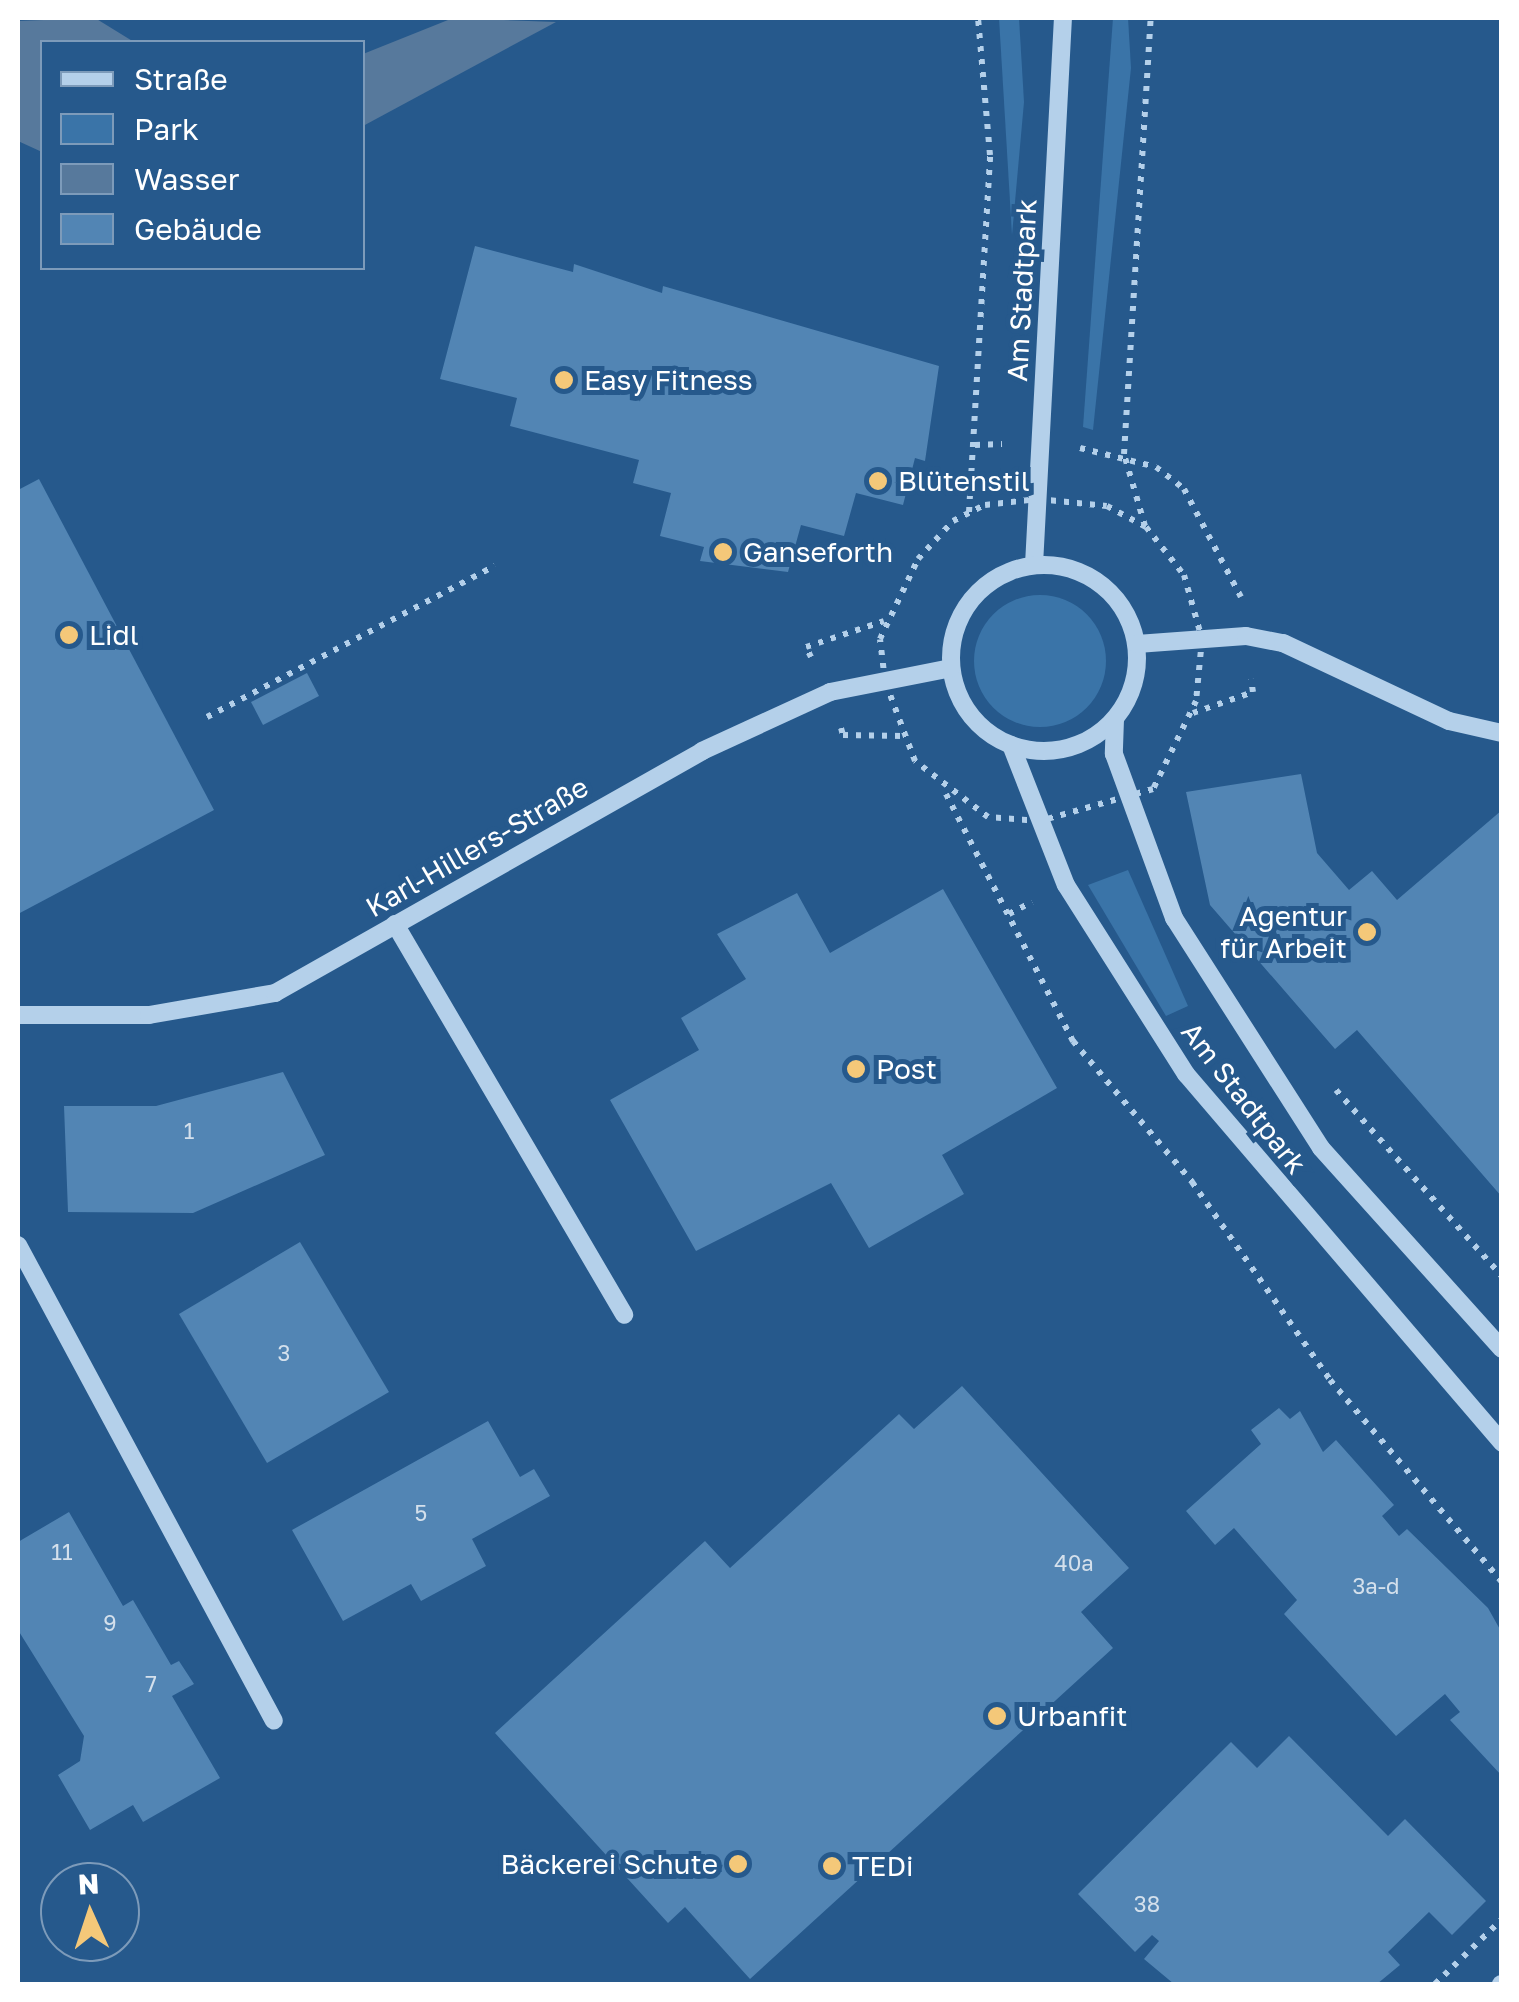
<!DOCTYPE html>
<meta charset="utf-8">
<style>
body{margin:0}
#map{position:relative;width:1519px;height:2002px;overflow:hidden;background:#26598c;font-family:"Golos Text",sans-serif}
div>[style]{position:absolute}
.green>*{inset:0;background:#3a74a8}
.round{border-radius:50%}
.water>*{inset:0;background:#57799c}
.building>*{inset:0;background:#5285b4}
.path>*{height:6px;margin-top:-3px;transform-origin:0;background:repeating-linear-gradient(90deg,#b4d0ea 0 5px,transparent 0 13px)}
.minor>*{height:18px;margin:-9px;padding:0 9px;transform-origin:9px;border-radius:9px;background:#b4d0ea}
.minor>.ring{margin:-9px;padding:0;box-sizing:content-box;background:none;border:18px solid #b4d0ea;border-radius:50%}
.dots>*{width:28px;height:28px;translate:-50% -50%;box-sizing:border-box;border:5px solid #26598c;border-radius:50%}
span{translate:-50% -50%;white-space:nowrap;text-align:center;line-height:1.15;-webkit-text-stroke:10px #26598c;paint-order:stroke}
.number-label{font-size:22px;color:#d4e0ec}
.number-label span{-webkit-text-stroke-width:0}
.street-label{font-size:28px;color:#fff}
.poi-label{font-size:28px;color:#fff}
.left{translate:0 -50%;text-align:left}
.right{translate:-100% -50%;text-align:right}
.frame{position:absolute;inset:0;border:20px solid #fff;pointer-events:none}
.legend{position:absolute;left:40px;top:40px;width:325px;height:230px;box-sizing:border-box;background:#26598c;border:2px solid #7d9bba;margin:0;padding:12px 18px;list-style:none;font-size:30px;color:#fff}
.legend li{display:flex;align-items:center;gap:20px;height:50px}
.legend b{width:50px;border:2px solid #7d9bba}
.north{position:absolute;left:40px;top:1862px;width:100px;height:100px;box-sizing:border-box;background:#26598c;border:2px solid #7d9bba;border-radius:50%;rotate:357deg;font-size:28px;font-weight:700;line-height:40px;text-align:center;color:#fff}
.north::after{content:'';display:block;margin:auto;width:35px;height:45px;background:#f4c879;clip-path:polygon(50% 0,100% 100%,50% 72%,0 100%)}
</style>
<div id="map">
<div class="green">
<i style="clip-path:polygon(999px 18px,1019px 18px,1024px 102px,1012px 235px)"></i>
<i style="clip-path:polygon(1113px 18px,1128px 18px,1131px 68px,1093px 430px,1083px 427px)"></i>
<i class="round" style="left:974px;top:595px;width:132px;height:132px"></i>
<i style="clip-path:polygon(1128px 870px,1188px 1006px,1166px 1016px,1088px 885px)"></i>
</div>
<div class="water">
<i style="clip-path:polygon(95px 18px,134px 42px,42px 42px,42px 152px,18px 141px,18px 21px)"></i>
<i style="clip-path:polygon(453px 18px,556px 22px,363px 126px,363px 54px)"></i>
</div>
<div class="building">
<i style="clip-path:polygon(475px 246px,573px 272px,574px 264px,662px 293px,663px 286px,939px 366px,925px 461px,915px 458px,903px 505px,856px 493px,844px 536px,801px 525px,788px 572px,700px 561px,704px 547px,660px 536px,671px 493px,633px 483px,639px 460px,510px 426px,517px 398px,440px 379px)"></i>
<i style="clip-path:polygon(39px 479px,214px 810px,18px 914px,18px 490px)"></i>
<i style="clip-path:polygon(307px 673px,319px 696px,263px 725px,251px 702px)"></i>
<i style="clip-path:polygon(1301px 774px,1317px 853px,1349px 890px,1372px 871px,1397px 900px,1502px 810px,1502px 1197px,1357px 1030px,1335px 1049px,1210px 905px,1186px 792px)"></i>
<i style="clip-path:polygon(943px 889px,1057px 1088px,942px 1155px,964px 1194px,869px 1248px,831px 1183px,696px 1251px,610px 1100px,699px 1050px,681px 1018px,746px 979px,717px 934px,797px 893px,830px 953px)"></i>
<i style="clip-path:polygon(283px 1072px,325px 1155px,193px 1213px,68px 1212px,64px 1106px,156px 1106px)"></i>
<i style="clip-path:polygon(300px 1242px,389px 1392px,267px 1463px,179px 1314px)"></i>
<i style="clip-path:polygon(962px 1386px,1129px 1568px,1081px 1612px,1113px 1648px,750px 1979px,685px 1907px,668px 1923px,495px 1733px,705px 1541px,730px 1568px,899px 1414px,914px 1429px)"></i>
<i style="clip-path:polygon(1279px 1408px,1290px 1419px,1300px 1411px,1323px 1452px,1336px 1440px,1394px 1505px,1382px 1516px,1399px 1536px,1407px 1529px,1488px 1608px,1502px 1633px,1502px 1776px,1450px 1720px,1460px 1712px,1445px 1694px,1396px 1736px,1284px 1614px,1297px 1600px,1234px 1528px,1215px 1545px,1186px 1511px,1261px 1444px,1251px 1430px)"></i>
<i style="clip-path:polygon(488px 1421px,520px 1477px,534px 1469px,550px 1496px,472px 1539px,486px 1566px,421px 1601px,411px 1584px,343px 1621px,292px 1530px)"></i>
<i style="clip-path:polygon(69px 1512px,123px 1606px,133px 1600px,171px 1665px,179px 1661px,194px 1684px,172px 1696px,220px 1778px,143px 1822px,133px 1805px,90px 1830px,58px 1775px,80px 1761px,84px 1736px,18px 1630px,18px 1542px)"></i>
<i style="clip-path:polygon(1289px 1736px,1388px 1836px,1405px 1819px,1486px 1901px,1452px 1935px,1429px 1912px,1388px 1952px,1400px 1965px,1377px 1984px,1174px 1984px,1144px 1959px,1159px 1941px,1152px 1935px,1135px 1952px,1078px 1894px,1231px 1742px,1257px 1768px)"></i>
</div>
<div class="path">
<i style="left:975px;top:445px;width:27px;rotate:-2deg"></i>
<i style="left:1080px;top:448px;width:78px;rotate:14deg"></i>
<i style="left:1156px;top:467px;width:36px;rotate:38deg"></i>
<i style="left:1184px;top:489px;width:122px;rotate:62.2deg"></i>
<i style="left:1038px;top:499px;width:69px;rotate:5.8deg"></i>
<i style="left:1107px;top:506px;width:44px;rotate:28.3deg"></i>
<i style="left:1146px;top:527px;width:61px;rotate:51.6deg"></i>
<i style="left:1184px;top:575px;width:66px;rotate:74.3deg"></i>
<i style="left:1202px;top:639px;width:62px;rotate:95.5deg"></i>
<i style="left:1196px;top:701px;width:98px;rotate:116deg"></i>
<i style="left:1153px;top:789px;width:117px;rotate:164.2deg"></i>
<i style="left:1040px;top:821px;width:52px;rotate:-175.6deg"></i>
<i style="left:988px;top:817px;width:92px;rotate:-142.5deg"></i>
<i style="left:915px;top:761px;width:85px;rotate:-110.6deg"></i>
<i style="left:885px;top:681px;width:42px;rotate:-96.8deg"></i>
<i style="left:880px;top:639px;width:89px;rotate:-64.6deg"></i>
<i style="left:918px;top:559px;width:52px;rotate:-47.4deg"></i>
<i style="left:953px;top:521px;width:36px;rotate:-27deg"></i>
<i style="left:985px;top:505px;width:53px;rotate:-6.5deg"></i>
<i style="left:969px;top:512px;width:358px;rotate:-86.6deg"></i>
<i style="left:990px;top:155px;width:138px;rotate:-95deg"></i>
<i style="left:1145px;top:526px;width:75px;rotate:-106.3deg"></i>
<i style="left:1124px;top:454px;width:437px;rotate:-86.5deg"></i>
<i style="left:811px;top:657px;width:11px;rotate:-117deg"></i>
<i style="left:806px;top:647px;width:82px;rotate:-18.4deg"></i>
<i style="left:1193px;top:713px;width:64px;rotate:-19.3deg"></i>
<i style="left:1253px;top:692px;width:13px;rotate:-99deg"></i>
<i style="left:207px;top:717px;width:325px;rotate:-27.7deg"></i>
<i style="left:841px;top:728px;width:7px;rotate:74deg"></i>
<i style="left:843px;top:735px;width:60px;rotate:1deg"></i>
<i style="left:946px;top:794px;width:278px;rotate:62.8deg"></i>
<i style="left:1073px;top:1041px;width:185px;rotate:49.8deg"></i>
<i style="left:1192px;top:1182px;width:241px;rotate:55.1deg"></i>
<i style="left:1330px;top:1380px;width:265px;rotate:49.6deg"></i>
<i style="left:1009px;top:914px;width:26px;rotate:-28deg"></i>
<i style="left:1336px;top:1090px;width:249px;rotate:48.3deg"></i>
<i style="left:1435px;top:1984px;width:93px;rotate:-44.1deg"></i>
</div>
<div class="minor">
<i style="left:1034px;top:565px;width:548px;rotate:-86.97deg"></i>
<i class="ring" style="left:951px;top:565px;width:168px;height:168px"></i>
<i style="left:1137px;top:644px;width:109px;rotate:-4.2deg"></i>
<i style="left:1246px;top:636px;width:38px;rotate:11deg"></i>
<i style="left:1283px;top:643px;width:183px;rotate:25.2deg"></i>
<i style="left:1449px;top:721px;width:54px;rotate:12.8deg"></i>
<i style="left:1115px;top:719px;width:35px;rotate:92deg"></i>
<i style="left:1114px;top:754px;width:175px;rotate:69.9deg"></i>
<i style="left:1174px;top:918px;width:273px;rotate:57.4deg"></i>
<i style="left:1321px;top:1148px;width:270px;rotate:48deg"></i>
<i style="left:1011px;top:745px;width:150px;rotate:68.6deg"></i>
<i style="left:1066px;top:885px;width:224px;rotate:57.6deg"></i>
<i style="left:1186px;top:1074px;width:486px;rotate:49.4deg"></i>
<i style="left:395px;top:924px;width:453px;rotate:59.6deg"></i>
<i style="left:18px;top:1015px;width:131px"></i>
<i style="left:149px;top:1015px;width:128px;rotate:-9.9deg"></i>
<i style="left:275px;top:993px;width:491px;rotate:-29.5deg"></i>
<i style="left:702px;top:751px;width:141px;rotate:-24.7deg"></i>
<i style="left:830px;top:692px;width:123px;rotate:-11.2deg"></i>
<i style="left:18px;top:1245px;width:540px;rotate:61.73deg"></i>
<i style="left:1501px;top:1984px;width:1px"></i>
</div>
<div class="dots">
<i style="left:564px;top:380px;background:#f4c879"></i>
<i style="left:878px;top:481px;background:#f4c879"></i>
<i style="left:723px;top:552px;background:#f4c879"></i>
<i style="left:69px;top:635px;background:#f4c879"></i>
<i style="left:1367px;top:932px;background:#f4c879"></i>
<i style="left:856px;top:1069px;background:#f4c879"></i>
<i style="left:997px;top:1716px;background:#f4c879"></i>
<i style="left:738px;top:1864px;background:#f4c879"></i>
<i style="left:832px;top:1866px;background:#f4c879"></i>
</div>
<div class="number-label">
<span style="left:189px;top:1131px">1</span>
<span style="left:284px;top:1353px">3</span>
<span style="left:421px;top:1513px">5</span>
<span style="left:62px;top:1552px">11</span>
<span style="left:1074px;top:1563px">40a</span>
<span style="left:1376px;top:1586px">3a-d</span>
<span style="left:110px;top:1623px">9</span>
<span style="left:151px;top:1684px">7</span>
<span style="left:1147px;top:1904px">38</span>
</div>
<div class="street-label">
<span style="left:1022px;top:290px;rotate:-87deg">Am Stadtpark</span>
<span style="left:477px;top:847px;rotate:-30deg">Karl-Hillers-Straße</span>
<span style="left:1244px;top:1098px;rotate:52deg">Am Stadtpark</span>
</div>
<div class="poi-label">
<span class="left" style="left:584px;top:380px">Easy Fitness</span>
<span class="left" style="left:898px;top:481px">Blütenstil</span>
<span class="left" style="left:743px;top:552px">Ganseforth</span>
<span class="left" style="left:89px;top:635px">Lidl</span>
<span class="right" style="left:1347px;top:932px">Agentur<br>für Arbeit</span>
<span class="left" style="left:876px;top:1069px">Post</span>
<span class="left" style="left:1017px;top:1716px">Urbanfit</span>
<span class="right" style="left:718px;top:1864px">Bäckerei Schute</span>
<span class="left" style="left:852px;top:1866px">TEDi</span>
</div>
<div class="frame"></div>
<ul class="legend">
<li><b style="height:12px;background:#b4d0ea"></b>Straße</li>
<li><b style="height:28px;background:#3a74a8"></b>Park</li>
<li><b style="height:28px;background:#57799c"></b>Wasser</li>
<li><b style="height:28px;background:#5285b4"></b>Gebäude</li>
</ul>
<div class="north">N</div>
</div>
